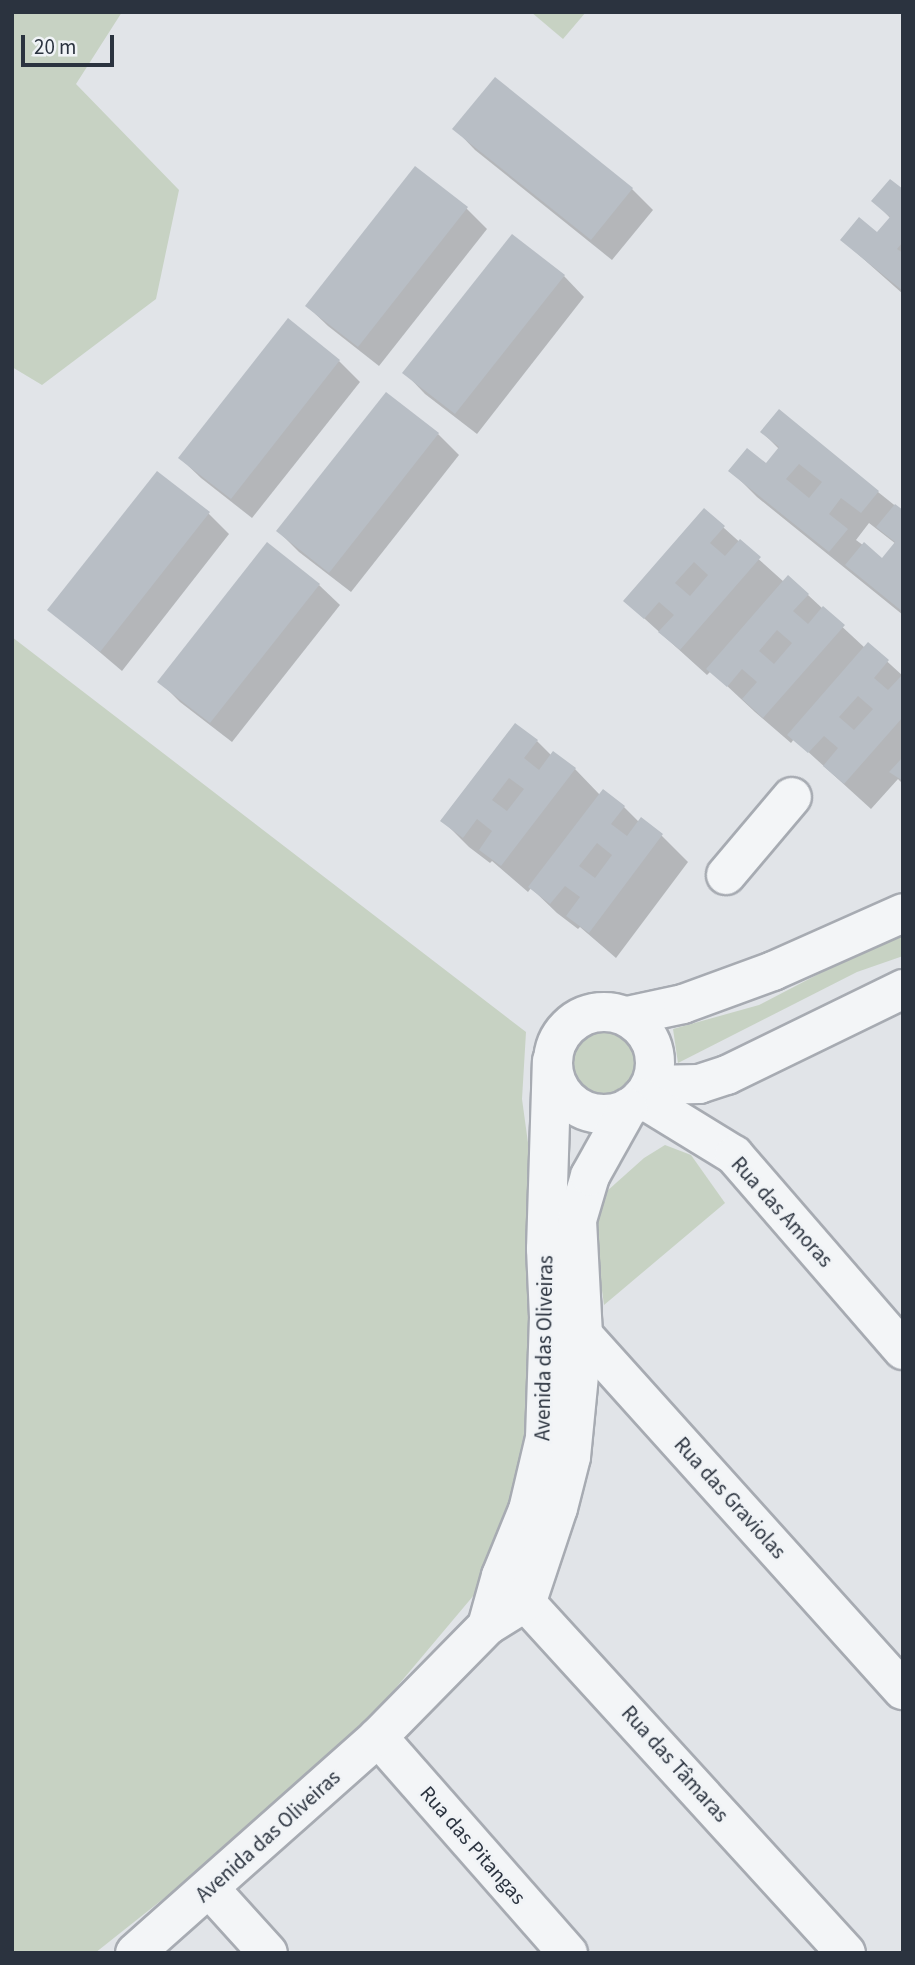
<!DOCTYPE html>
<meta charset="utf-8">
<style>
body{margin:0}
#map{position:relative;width:915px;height:1965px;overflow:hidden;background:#e1e4e8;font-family:"Source Sans 3",sans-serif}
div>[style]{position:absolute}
.green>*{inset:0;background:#c7d2c3}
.round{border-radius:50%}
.shadow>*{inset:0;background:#0003}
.building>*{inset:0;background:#b8bec5}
.roads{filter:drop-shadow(2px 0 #a7abb2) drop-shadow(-2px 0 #a7abb2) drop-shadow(0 2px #a7abb2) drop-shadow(0 -2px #a7abb2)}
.minor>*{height:38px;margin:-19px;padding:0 19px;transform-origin:19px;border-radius:19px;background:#f3f5f7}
.minor>.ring{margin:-19px;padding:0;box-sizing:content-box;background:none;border:38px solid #f3f5f7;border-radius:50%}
span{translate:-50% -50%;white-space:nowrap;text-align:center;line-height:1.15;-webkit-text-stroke:5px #f0f3f6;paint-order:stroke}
.street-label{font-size:21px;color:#2b333f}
.frame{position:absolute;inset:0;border:14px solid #2b333f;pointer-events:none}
.scale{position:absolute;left:21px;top:35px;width:93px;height:32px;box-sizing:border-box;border:4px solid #2b333f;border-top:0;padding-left:9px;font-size:21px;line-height:24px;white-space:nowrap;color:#2b333f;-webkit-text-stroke:5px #f0f3f6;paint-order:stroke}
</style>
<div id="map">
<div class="green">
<i style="clip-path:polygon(12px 12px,122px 12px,76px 84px,179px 190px,156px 299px,42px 385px,12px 367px)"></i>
<i style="clip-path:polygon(531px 12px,586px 12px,563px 39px)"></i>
<i style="clip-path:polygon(12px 637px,526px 1032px,522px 1099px,538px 1216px,527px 1464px,490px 1576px,357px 1734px,192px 1876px,95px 1953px,12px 1953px)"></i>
<i style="clip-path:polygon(903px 930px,903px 956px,857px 972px,678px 1063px,673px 1029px,759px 1005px)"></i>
<i class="round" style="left:572px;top:1032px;width:64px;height:64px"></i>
<i style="clip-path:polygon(665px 1145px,691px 1155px,725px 1203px,604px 1305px,594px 1232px,597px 1200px,644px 1158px)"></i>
</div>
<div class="shadow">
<i style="clip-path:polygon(495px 79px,632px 189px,653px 210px,612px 260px,475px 150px,455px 129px)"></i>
<i style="clip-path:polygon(903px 191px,903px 294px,842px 240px,878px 235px,891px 219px,874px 201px)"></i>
<i style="clip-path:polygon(466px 208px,487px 229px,379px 366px,328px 326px,307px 306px)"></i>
<i style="clip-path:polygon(564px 276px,584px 297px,477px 434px,425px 394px,405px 373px)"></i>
<i style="clip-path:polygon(339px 361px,360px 382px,252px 518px,201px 478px,180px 458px)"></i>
<i style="clip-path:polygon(evenodd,762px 432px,878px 492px,903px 512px,903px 615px,757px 497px,731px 471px,766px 466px,780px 450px,762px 432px,869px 523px,896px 544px,883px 560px,856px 540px,869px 523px)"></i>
<i style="clip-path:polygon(438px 434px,459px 455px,351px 592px,299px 552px,278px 531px)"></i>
<i style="clip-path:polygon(157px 473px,209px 514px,229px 534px,122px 671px,50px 610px)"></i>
<i style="clip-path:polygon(704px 510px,784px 582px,808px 595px,865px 648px,868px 644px,903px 676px,903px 784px,898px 779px,871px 809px,794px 739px,791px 743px,755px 712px,711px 671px,707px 675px,625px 601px)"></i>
<i style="clip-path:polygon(319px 585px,340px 605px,232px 742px,180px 702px,160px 682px)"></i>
<i style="clip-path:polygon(537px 741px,552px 756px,575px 769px,600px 795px,624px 807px,639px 822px,641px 820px,662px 836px,688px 862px,616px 958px,580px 927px,578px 929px,557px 913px,531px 888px,528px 892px,492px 861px,490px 863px,469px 847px,443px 821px)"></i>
</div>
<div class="building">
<i style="clip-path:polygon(495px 77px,633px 188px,591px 240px,452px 129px)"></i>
<i style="clip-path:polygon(415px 166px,468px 207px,358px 347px,305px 306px)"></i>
<i style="clip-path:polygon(890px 179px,903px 189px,903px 242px,897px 249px,903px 253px,903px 291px,840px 240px,859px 217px,877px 232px,890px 217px,871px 201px)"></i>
<i style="clip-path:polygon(512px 234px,565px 275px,455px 414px,402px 373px)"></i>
<i style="clip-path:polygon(288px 318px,340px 360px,231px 499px,178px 458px)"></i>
<i style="clip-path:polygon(386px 392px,439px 433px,329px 573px,276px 531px)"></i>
<i style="clip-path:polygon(evenodd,779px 409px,879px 491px,861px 513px,841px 498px,829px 514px,848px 529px,829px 552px,728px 471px,747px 448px,766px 463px,779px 447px,760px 432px,779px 409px,799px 464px,822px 482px,809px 498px,786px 479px,799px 464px)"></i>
<i style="clip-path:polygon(157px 471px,210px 512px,100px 652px,47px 610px)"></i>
<i style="clip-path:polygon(895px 504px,903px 510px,903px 612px,845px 565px,864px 542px,882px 558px,895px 542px,876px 527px)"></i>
<i style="clip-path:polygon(evenodd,704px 508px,725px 526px,710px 543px,725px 556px,740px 539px,761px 557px,680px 650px,658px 632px,674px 615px,659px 602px,644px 619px,623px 601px,704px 508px,694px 562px,708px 575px,690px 596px,675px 583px,694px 562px)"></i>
<i style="clip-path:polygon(267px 542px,320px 584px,210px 723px,157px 682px)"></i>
<i style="clip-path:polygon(evenodd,788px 575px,809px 594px,793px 611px,808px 624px,823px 606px,845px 625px,763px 718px,742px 699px,757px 682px,742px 669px,727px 687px,706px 669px,788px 575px,777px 630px,792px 643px,774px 664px,759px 651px,777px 630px)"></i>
<i style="clip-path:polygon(evenodd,868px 642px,889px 660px,874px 678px,888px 690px,903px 674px,903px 717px,844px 784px,823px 766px,838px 748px,824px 736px,808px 753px,787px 735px,868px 642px,858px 696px,873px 709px,854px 730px,839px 717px,858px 696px)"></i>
<i style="clip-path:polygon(evenodd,515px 723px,538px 740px,524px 758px,539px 770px,553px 751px,576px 768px,501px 866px,479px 850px,492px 831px,477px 819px,463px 838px,440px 821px,515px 723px,509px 778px,524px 789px,507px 811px,492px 800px,509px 778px)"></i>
<i style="clip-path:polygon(903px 757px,903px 781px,889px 772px)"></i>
<i style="clip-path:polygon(evenodd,603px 789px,625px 806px,611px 824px,627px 836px,641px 817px,663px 834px,589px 933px,566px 916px,580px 897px,565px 886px,550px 904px,528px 887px,603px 789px,597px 843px,612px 855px,595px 878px,579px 866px,597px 843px)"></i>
</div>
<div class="roads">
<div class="minor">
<i style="left:726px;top:875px;width:102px;rotate:-49.8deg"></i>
<i class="ring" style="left:553px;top:1012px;width:64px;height:64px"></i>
<i style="left:627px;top:1016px;width:57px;rotate:-12.1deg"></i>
<i style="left:683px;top:1004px;width:96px;rotate:-20.1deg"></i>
<i style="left:773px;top:971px;width:142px;rotate:-24deg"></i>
<i style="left:651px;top:1085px;width:48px;rotate:-1.2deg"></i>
<i style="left:699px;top:1084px;width:29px;rotate:-18deg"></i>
<i style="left:727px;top:1075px;width:196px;rotate:-26deg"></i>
<i style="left:641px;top:1098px;width:109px;rotate:31.5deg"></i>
<i style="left:734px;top:1155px;width:258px;rotate:49.1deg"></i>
<i style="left:568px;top:1327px;width:17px;rotate:28deg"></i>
<i style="left:583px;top:1335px;width:478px;rotate:48deg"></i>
<i style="left:508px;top:1583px;width:501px;rotate:47.59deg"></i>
<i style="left:487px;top:1626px;width:52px;rotate:-74.4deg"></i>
<i style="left:501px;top:1576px;width:71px;rotate:-67.8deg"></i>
<i style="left:528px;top:1510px;width:74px;rotate:-76.7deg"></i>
<i style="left:545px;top:1438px;width:121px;rotate:-88.1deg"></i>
<i style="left:549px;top:1317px;width:68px;rotate:-92.5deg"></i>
<i style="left:546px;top:1249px;width:188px;rotate:-88.2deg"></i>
<i style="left:378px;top:1737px;width:288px;rotate:48.7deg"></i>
<i style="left:210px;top:1889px;width:86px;rotate:47.8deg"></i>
<i style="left:135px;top:1953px;width:325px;rotate:-41.6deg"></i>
<i style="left:378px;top:1737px;width:156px;rotate:-45.5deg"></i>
<i style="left:487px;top:1626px;width:47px;rotate:-32deg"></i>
<i style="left:527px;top:1601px;width:98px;rotate:-71.6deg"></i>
<i style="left:558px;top:1508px;width:53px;rotate:-75.7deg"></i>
<i style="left:571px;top:1457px;width:123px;rotate:-84.4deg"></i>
<i style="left:583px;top:1335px;width:115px;rotate:-93deg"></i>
<i style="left:577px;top:1220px;width:46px;rotate:-73.5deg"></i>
<i style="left:590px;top:1176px;width:78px;rotate:-60.8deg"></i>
</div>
</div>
<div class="street-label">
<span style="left:782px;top:1212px;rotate:48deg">Rua das Amoras</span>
<span style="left:544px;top:1348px;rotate:-89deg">Avenida das Oliveiras</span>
<span style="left:730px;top:1498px;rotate:48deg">Rua das Graviolas</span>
<span style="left:675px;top:1764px;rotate:48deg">Rua das Tâmaras</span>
<span style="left:268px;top:1836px;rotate:-42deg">Avenida das Oliveiras</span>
<span style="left:473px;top:1845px;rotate:49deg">Rua das Pitangas</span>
</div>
<div class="frame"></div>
<div class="scale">20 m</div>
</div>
